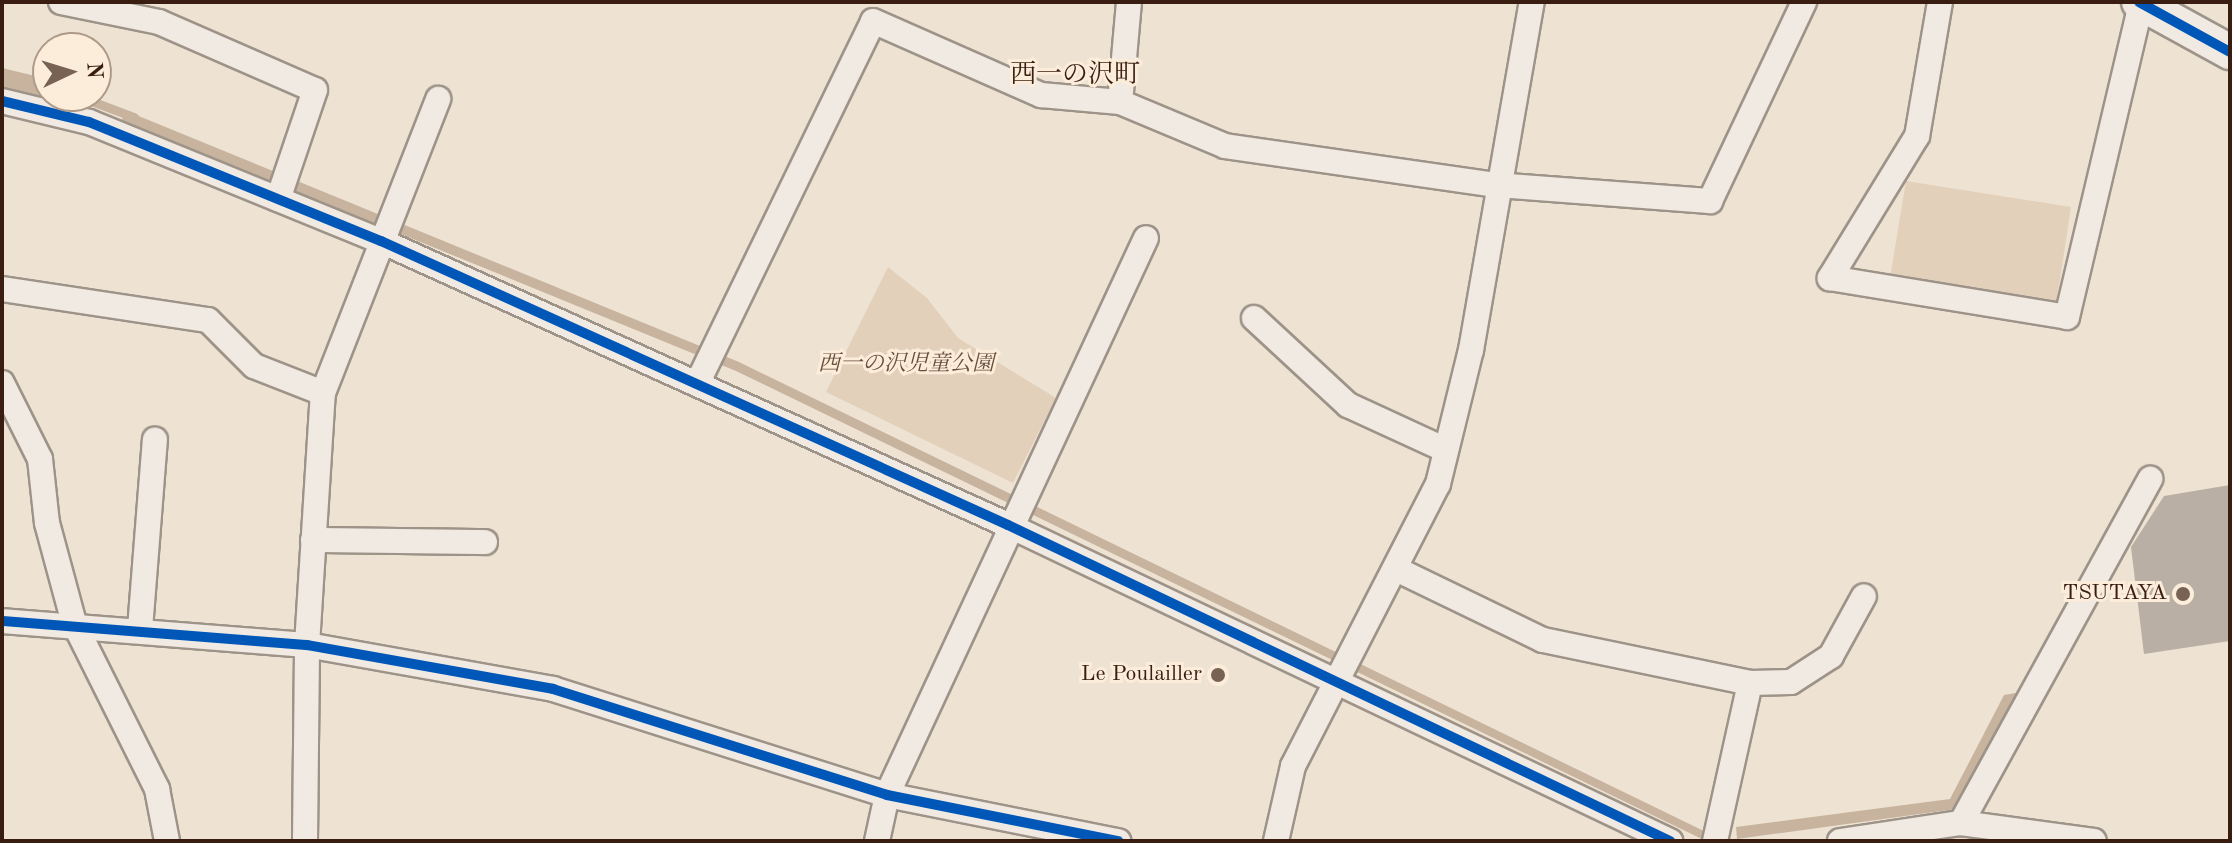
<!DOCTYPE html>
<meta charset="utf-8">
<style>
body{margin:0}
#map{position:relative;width:2232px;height:843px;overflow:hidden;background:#eee2d2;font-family:"Old Standard TT","Noto Serif JP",serif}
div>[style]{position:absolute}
.green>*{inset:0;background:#e2d0ba}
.water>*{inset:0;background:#c8b49e}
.stream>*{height:9px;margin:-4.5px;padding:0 4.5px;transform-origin:4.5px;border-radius:4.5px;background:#c8b49e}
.building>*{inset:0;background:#b9afa4}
.roads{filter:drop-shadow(2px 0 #9d9388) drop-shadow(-2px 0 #9d9388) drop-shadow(0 2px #9d9388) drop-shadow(0 -2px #9d9388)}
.street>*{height:24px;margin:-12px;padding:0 12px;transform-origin:12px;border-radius:12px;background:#f1eae2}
.secondary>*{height:34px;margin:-17px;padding:0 17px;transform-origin:17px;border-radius:17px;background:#f1eae2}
.cycleway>*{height:10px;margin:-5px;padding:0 5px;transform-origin:5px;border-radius:5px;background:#0057b8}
.dots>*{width:22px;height:22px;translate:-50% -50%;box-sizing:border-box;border:4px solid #fcedda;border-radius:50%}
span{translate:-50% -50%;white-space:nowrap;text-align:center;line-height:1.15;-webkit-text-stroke:6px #fcedda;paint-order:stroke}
.park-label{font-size:22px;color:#684f3d;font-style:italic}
.poi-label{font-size:22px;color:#381d10}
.right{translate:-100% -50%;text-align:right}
.quarter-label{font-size:26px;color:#381d10}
.frame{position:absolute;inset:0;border:4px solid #381d10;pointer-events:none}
.north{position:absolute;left:32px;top:32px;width:80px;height:80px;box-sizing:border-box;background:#fcedda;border:2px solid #ae9a89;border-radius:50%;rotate:86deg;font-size:22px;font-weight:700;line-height:32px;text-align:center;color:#381d10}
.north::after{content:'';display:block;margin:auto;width:28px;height:36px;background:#786254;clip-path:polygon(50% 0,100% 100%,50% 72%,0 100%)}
</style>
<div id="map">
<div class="green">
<i style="clip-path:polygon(1906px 181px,2071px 207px,2056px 305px,1890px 278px)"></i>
<i style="clip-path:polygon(888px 267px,927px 298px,958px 338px,1056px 398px,1013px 483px,826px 392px)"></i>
</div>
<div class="water">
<i style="clip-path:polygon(2px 68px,48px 79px,48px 96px,60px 96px,58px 101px,2px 88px)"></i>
<i style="clip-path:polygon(124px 110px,739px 362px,1708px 833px,1706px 841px,736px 371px,122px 120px)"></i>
<i style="clip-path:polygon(2022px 692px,1956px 809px,1737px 839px,1736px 827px,1950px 799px,2004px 695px)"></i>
</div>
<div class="stream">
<i style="left:78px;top:96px;width:60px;rotate:20.6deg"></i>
</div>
<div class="building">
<i style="clip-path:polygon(2230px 485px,2230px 641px,2144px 654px,2131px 547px,2164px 496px)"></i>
</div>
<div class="roads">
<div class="street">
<i style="left:61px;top:2px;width:100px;rotate:11.5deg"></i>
<i style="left:159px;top:22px;width:170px;rotate:23.6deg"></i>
<i style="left:315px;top:90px;width:115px;rotate:108.7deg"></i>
<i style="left:1129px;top:2px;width:100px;rotate:95.1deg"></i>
<i style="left:1120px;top:102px;width:114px;rotate:22.7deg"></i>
<i style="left:1225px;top:146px;width:275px;rotate:8.2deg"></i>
<i style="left:1497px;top:185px;width:214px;rotate:4.3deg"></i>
<i style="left:1710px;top:201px;width:220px;rotate:-64.7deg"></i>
<i style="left:1940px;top:2px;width:136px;rotate:99.7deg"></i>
<i style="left:1917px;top:136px;width:167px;rotate:121.5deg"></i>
<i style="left:1830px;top:278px;width:240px;rotate:9.3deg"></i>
<i style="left:2067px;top:317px;width:323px;rotate:-76.7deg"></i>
<i style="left:2px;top:101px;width:89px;rotate:13.6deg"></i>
<i style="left:89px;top:122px;width:315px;rotate:22.2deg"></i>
<i style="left:381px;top:241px;width:688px;rotate:24.37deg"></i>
<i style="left:1008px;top:525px;width:734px;rotate:25.52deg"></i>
<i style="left:2px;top:289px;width:208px;rotate:8.6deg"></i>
<i style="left:208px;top:320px;width:65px;rotate:45deg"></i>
<i style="left:254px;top:366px;width:74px;rotate:21.4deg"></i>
<i style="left:1254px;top:318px;width:128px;rotate:42.8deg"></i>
<i style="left:1348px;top:405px;width:108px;rotate:24.7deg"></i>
<i style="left:2px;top:383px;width:85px;rotate:63.4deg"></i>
<i style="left:40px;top:459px;width:64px;rotate:83.8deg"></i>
<i style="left:47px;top:523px;width:104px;rotate:74.9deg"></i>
<i style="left:74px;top:623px;width:186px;rotate:63.4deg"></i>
<i style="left:157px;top:789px;width:53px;rotate:79.1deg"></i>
<i style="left:697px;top:384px;width:403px;rotate:-64.1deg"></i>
<i style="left:873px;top:21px;width:184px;rotate:23.8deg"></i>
<i style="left:1041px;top:95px;width:79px;rotate:5.1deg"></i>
<i style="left:313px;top:540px;width:172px;rotate:0.7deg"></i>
<i style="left:1396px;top:569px;width:163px;rotate:25.8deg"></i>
<i style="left:1543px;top:640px;width:211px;rotate:11.7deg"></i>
<i style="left:2px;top:621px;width:306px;rotate:4.5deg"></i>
<i style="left:307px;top:645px;width:250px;rotate:10.1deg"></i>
<i style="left:553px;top:689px;width:350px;rotate:17.6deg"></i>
<i style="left:887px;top:795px;width:236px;rotate:11.3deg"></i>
<i style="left:140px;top:629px;width:190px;rotate:-85.5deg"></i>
<i style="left:1961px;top:823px;width:393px;rotate:-61.2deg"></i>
<i style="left:305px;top:841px;width:196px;rotate:-89.4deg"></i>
<i style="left:307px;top:645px;width:253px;rotate:-86.4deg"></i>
<i style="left:323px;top:393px;width:316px;rotate:-68.6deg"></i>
<i style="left:877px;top:841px;width:47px;rotate:-77.7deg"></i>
<i style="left:887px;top:795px;width:614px;rotate:-65.06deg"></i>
<i style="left:1276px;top:841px;width:77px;rotate:-77.2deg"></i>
<i style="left:1293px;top:766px;width:317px;rotate:-62.8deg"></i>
<i style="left:1438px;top:484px;width:138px;rotate:-76.2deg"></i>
<i style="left:1471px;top:350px;width:353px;rotate:-80.1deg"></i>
<i style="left:1715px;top:841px;width:162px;rotate:-77.5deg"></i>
<i style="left:1750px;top:683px;width:41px;rotate:-1.4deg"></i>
<i style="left:1791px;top:682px;width:48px;rotate:-33deg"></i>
<i style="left:1831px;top:656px;width:68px;rotate:-61.2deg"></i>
<i style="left:1840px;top:841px;width:122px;rotate:-8.5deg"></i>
<i style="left:1961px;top:823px;width:134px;rotate:7.7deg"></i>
</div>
<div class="secondary">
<i style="left:2139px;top:2px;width:104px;rotate:28.8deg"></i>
</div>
</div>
<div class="cycleway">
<i style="left:2139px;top:2px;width:104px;rotate:28.8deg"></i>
<i style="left:2px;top:101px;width:89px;rotate:13.6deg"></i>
<i style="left:89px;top:122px;width:315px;rotate:22.2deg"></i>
<i style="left:381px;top:241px;width:688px;rotate:24.37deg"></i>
<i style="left:1008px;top:525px;width:734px;rotate:25.52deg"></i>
<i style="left:2px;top:621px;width:306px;rotate:4.5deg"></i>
<i style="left:307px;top:645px;width:250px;rotate:10.1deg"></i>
<i style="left:553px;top:689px;width:350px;rotate:17.6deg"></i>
<i style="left:887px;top:795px;width:236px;rotate:11.3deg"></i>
</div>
<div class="dots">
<i style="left:2183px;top:594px;background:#786254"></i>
<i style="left:1218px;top:675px;background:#786254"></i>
</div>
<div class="park-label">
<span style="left:906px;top:365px">西一の沢児童公園</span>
</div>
<div class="poi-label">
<span class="right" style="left:2167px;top:594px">TSUTAYA</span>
<span class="right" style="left:1202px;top:675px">Le Poulailler</span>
</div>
<div class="quarter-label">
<span style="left:1075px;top:76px">西一の沢町</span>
</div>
<div class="frame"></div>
<div class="north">N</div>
</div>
